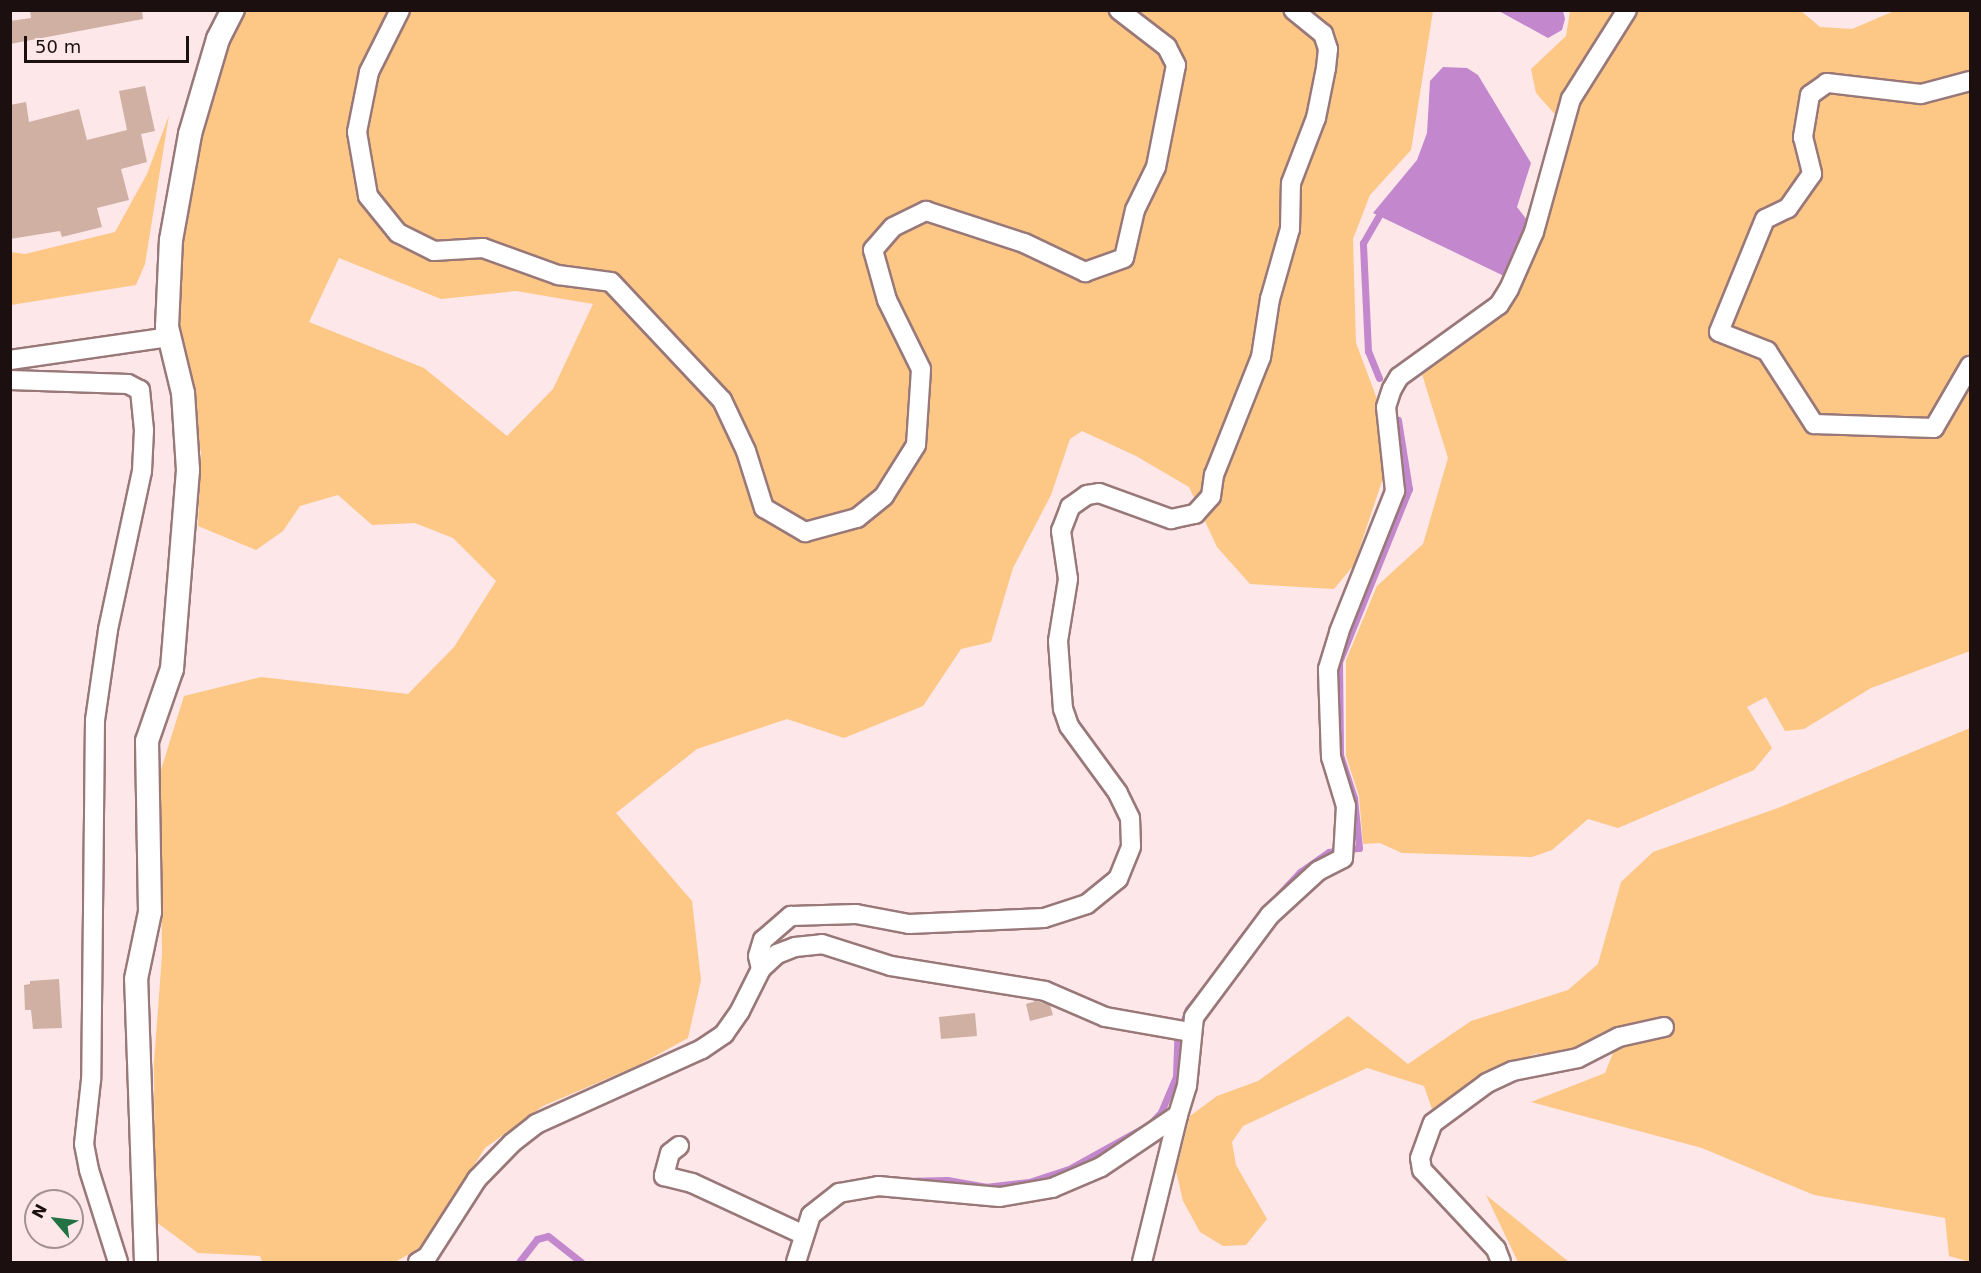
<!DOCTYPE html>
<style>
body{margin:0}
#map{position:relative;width:1981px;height:1273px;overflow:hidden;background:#fde7e8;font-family:"DejaVu Sans",sans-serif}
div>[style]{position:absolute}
.green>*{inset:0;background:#fdc786}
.water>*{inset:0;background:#c287cc}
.stream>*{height:7px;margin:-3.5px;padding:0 3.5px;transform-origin:3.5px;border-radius:3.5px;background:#c287cc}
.building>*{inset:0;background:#cfb0a3}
.roads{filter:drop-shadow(2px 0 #997879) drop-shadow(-2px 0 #997879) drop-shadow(0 2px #997879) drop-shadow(0 -2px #997879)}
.minor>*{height:18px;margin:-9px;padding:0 9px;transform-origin:9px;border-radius:9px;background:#fff}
.tertiary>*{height:22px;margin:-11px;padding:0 11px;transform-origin:11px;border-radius:11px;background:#fff}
span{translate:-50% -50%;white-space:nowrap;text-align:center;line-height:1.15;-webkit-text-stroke:4.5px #fde7e8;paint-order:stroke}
.frame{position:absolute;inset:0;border:12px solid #1b0f0f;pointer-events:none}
.north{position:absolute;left:24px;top:1189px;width:60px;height:60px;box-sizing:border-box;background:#fde7e8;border:2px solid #a39191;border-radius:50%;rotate:298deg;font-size:16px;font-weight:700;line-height:24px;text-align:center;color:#1b0f0f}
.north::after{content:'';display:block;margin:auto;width:21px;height:27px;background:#237243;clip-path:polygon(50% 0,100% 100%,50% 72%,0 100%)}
.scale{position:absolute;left:24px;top:36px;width:165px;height:27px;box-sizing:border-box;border:3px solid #1b0f0f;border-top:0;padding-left:8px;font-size:18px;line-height:21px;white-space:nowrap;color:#1b0f0f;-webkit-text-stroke:4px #fde7e8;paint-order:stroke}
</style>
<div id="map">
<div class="green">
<i style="clip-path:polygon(evenodd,247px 11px,1433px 11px,1411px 150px,1370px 195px,1353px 239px,1356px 343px,1377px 399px,1383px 478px,1354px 565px,1334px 589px,1250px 584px,1217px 547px,1189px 487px,1136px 456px,1082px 431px,1070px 439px,1051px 495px,1013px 568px,991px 642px,961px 649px,923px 706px,844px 738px,787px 719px,697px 749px,616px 813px,692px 901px,701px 980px,688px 1038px,639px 1065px,543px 1106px,485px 1148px,422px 1247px,395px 1262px,262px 1262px,260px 1256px,198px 1253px,155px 1221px,154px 1063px,162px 955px,160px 773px,184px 696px,261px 677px,408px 694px,454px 647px,496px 581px,453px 538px,415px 523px,372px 525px,338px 495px,300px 506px,283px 531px,256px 550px,198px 526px,201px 453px,178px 333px,184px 228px,200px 138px,225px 50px,247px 11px,339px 258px,441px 299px,516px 291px,593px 304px,553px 389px,507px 436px,424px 368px,309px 322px,339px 258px)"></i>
<i style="clip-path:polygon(1570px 11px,1801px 11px,1820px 27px,1852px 29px,1894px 11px,1970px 11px,1970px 651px,1871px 688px,1804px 729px,1785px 731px,1766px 697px,1747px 707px,1772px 748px,1754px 770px,1618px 828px,1588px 819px,1552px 850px,1532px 857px,1402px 853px,1380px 843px,1363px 844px,1359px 796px,1346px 756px,1346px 660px,1377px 586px,1423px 544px,1448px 458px,1421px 371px,1504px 310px,1568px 129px,1536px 93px,1531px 69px,1566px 36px)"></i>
<i style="clip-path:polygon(169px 115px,145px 264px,136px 285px,11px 305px,11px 252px,25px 254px,115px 232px,147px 174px)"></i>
<i style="clip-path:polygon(1970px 728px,1970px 1262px,1949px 1256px,1945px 1218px,1814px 1195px,1702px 1148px,1531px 1102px,1605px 1073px,1615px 1048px,1535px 1054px,1485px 1073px,1432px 1109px,1424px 1086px,1367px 1068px,1243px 1126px,1232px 1142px,1236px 1165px,1267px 1219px,1246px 1245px,1223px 1246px,1200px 1232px,1183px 1201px,1176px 1171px,1190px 1116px,1217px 1096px,1258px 1081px,1348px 1016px,1408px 1064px,1471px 1021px,1568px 990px,1598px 964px,1621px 882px,1653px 852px,1778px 808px)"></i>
<i style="clip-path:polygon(1486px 1195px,1569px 1262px,1518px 1262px)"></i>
</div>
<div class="water">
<i style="clip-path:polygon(1499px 11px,1563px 11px,1565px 19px,1562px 30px,1548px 38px)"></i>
<i style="clip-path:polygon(1443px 67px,1467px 68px,1478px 75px,1531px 163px,1517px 207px,1527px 220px,1504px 276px,1373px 213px,1417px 160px,1427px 133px,1430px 81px)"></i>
</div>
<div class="stream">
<i style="left:1379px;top:378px;width:29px;rotate:-112deg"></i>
<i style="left:1368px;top:351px;width:108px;rotate:-92.7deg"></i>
<i style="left:1363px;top:243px;width:39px;rotate:-60deg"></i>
<i style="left:1266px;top:908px;width:50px;rotate:-46.6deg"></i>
<i style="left:1300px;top:872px;width:35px;rotate:-35deg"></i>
<i style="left:1329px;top:852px;width:30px;rotate:-8deg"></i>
<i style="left:1359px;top:848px;width:50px;rotate:-95.7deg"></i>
<i style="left:1354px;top:798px;width:45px;rotate:-108deg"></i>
<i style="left:1340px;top:755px;width:93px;rotate:-90.6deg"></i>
<i style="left:1339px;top:662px;width:187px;rotate:-68deg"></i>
<i style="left:1409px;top:489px;width:70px;rotate:-99.1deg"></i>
<i style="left:1231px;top:952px;width:46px;rotate:-52.1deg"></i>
<i style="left:907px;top:1181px;width:40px;rotate:-1.4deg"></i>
<i style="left:947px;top:1180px;width:39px;rotate:10deg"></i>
<i style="left:985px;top:1187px;width:44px;rotate:-6.5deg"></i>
<i style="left:1029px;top:1182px;width:40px;rotate:-18deg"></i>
<i style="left:1067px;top:1170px;width:95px;rotate:-29deg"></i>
<i style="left:1150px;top:1124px;width:16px;rotate:-47deg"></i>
<i style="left:1161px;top:1112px;width:39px;rotate:-67deg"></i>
<i style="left:1176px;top:1076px;width:38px;rotate:-88deg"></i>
<i style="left:1177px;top:1038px;width:31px;rotate:-69deg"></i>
<i style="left:1188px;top:1009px;width:33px;rotate:-51deg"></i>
<i style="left:519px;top:1262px;width:29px;rotate:-52deg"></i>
<i style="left:537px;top:1239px;width:11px;rotate:-15deg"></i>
<i style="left:548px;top:1236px;width:42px;rotate:38.2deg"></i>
</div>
<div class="building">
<i style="clip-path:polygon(30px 10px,142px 10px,143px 19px,10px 44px,10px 21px,31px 18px)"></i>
<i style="clip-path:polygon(145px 86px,155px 131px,141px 134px,147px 162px,121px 169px,129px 200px,97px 208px,102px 227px,62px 237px,60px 231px,10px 239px,10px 105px,26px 102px,29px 122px,79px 109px,87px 140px,127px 130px,119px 91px)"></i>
<i style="clip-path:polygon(59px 979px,62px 1028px,33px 1029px,31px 1010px,25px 1010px,24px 985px,30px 984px,30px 981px)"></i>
<i style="clip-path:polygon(1036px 1001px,1050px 1005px,1053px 1015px,1030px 1021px,1026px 1004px)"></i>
<i style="clip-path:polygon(975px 1013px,977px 1036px,941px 1039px,939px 1017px)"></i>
</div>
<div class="roads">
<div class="minor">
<i style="left:400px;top:10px;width:69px;rotate:116.6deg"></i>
<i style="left:369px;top:72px;width:61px;rotate:101.3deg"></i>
<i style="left:357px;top:132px;width:65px;rotate:80.2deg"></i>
<i style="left:368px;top:196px;width:48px;rotate:51deg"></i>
<i style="left:398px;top:233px;width:40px;rotate:26.6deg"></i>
<i style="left:434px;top:251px;width:49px;rotate:-3.5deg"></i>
<i style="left:483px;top:248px;width:80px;rotate:19.8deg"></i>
<i style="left:558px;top:275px;width:53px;rotate:7.5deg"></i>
<i style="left:611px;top:282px;width:162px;rotate:46.8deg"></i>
<i style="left:722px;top:400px;width:56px;rotate:64.8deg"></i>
<i style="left:746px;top:451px;width:60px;rotate:72.5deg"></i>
<i style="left:764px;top:508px;width:48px;rotate:30.3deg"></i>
<i style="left:805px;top:532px;width:54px;rotate:-15.1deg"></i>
<i style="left:857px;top:518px;width:35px;rotate:-39deg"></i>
<i style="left:884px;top:496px;width:60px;rotate:-57.9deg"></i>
<i style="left:916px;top:445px;width:76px;rotate:-86.2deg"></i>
<i style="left:921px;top:369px;width:77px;rotate:-116.2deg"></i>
<i style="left:887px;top:300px;width:52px;rotate:-105.6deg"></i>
<i style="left:873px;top:250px;width:30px;rotate:-49deg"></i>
<i style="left:893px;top:227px;width:37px;rotate:-26deg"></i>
<i style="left:926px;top:211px;width:103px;rotate:18.1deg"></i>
<i style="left:1024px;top:243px;width:68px;rotate:25.4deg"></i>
<i style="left:1085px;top:272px;width:41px;rotate:-19.7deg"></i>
<i style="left:1124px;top:258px;width:49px;rotate:-77.1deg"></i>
<i style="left:1135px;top:210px;width:48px;rotate:-64deg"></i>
<i style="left:1156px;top:167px;width:104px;rotate:-78.9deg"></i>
<i style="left:1176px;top:65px;width:20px;rotate:-117deg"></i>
<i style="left:1167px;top:47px;width:61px;rotate:-142.4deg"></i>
<i style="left:1970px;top:81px;width:51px;rotate:165.1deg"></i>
<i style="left:1921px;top:94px;width:95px;rotate:-173.3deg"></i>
<i style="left:1827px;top:83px;width:21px;rotate:145deg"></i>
<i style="left:1810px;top:95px;width:43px;rotate:99.5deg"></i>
<i style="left:1803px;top:137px;width:38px;rotate:76deg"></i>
<i style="left:1812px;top:174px;width:42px;rotate:125.2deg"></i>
<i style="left:1788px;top:208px;width:25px;rotate:154deg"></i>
<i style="left:1765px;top:219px;width:122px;rotate:112.2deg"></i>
<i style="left:1719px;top:332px;width:52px;rotate:21.6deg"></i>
<i style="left:1767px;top:351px;width:87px;rotate:57.2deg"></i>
<i style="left:1814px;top:424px;width:120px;rotate:1.9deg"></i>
<i style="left:1934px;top:428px;width:72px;rotate:-59.9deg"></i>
<i style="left:10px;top:360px;width:162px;rotate:-8.2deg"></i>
<i style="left:10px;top:380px;width:118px;rotate:1.9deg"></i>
<i style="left:128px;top:384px;width:13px;rotate:27deg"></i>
<i style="left:140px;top:390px;width:40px;rotate:84.3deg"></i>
<i style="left:144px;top:430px;width:41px;rotate:92.8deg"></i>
<i style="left:142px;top:471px;width:163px;rotate:102.1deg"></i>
<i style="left:108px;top:630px;width:91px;rotate:98.2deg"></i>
<i style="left:95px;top:720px;width:360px;rotate:90.6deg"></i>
<i style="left:91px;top:1080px;width:64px;rotate:96.2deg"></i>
<i style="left:84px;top:1144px;width:26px;rotate:79deg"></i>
<i style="left:89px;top:1170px;width:96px;rotate:72.5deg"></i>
<i style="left:761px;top:969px;width:13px;rotate:-103deg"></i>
<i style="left:758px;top:956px;width:17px;rotate:-73deg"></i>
<i style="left:763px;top:940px;width:37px;rotate:-41deg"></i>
<i style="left:791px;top:916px;width:65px;rotate:-1.8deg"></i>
<i style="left:856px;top:914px;width:54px;rotate:10.7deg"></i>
<i style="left:909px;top:924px;width:135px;rotate:-2.5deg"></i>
<i style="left:1044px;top:918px;width:45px;rotate:-18deg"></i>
<i style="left:1087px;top:904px;width:40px;rotate:-39deg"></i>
<i style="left:1118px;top:879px;width:35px;rotate:-68deg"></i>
<i style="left:1131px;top:846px;width:28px;rotate:-92deg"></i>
<i style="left:1130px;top:818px;width:28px;rotate:-116deg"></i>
<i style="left:1118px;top:793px;width:83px;rotate:-126.2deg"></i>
<i style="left:1069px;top:726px;width:18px;rotate:-109deg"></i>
<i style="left:1063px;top:709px;width:68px;rotate:-94.2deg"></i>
<i style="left:1058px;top:641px;width:63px;rotate:-80.8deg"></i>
<i style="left:1068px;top:579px;width:49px;rotate:-98.3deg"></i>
<i style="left:1061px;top:531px;width:26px;rotate:-69deg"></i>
<i style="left:1070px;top:507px;width:21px;rotate:-35deg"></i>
<i style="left:1087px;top:495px;width:12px;rotate:-9deg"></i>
<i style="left:1099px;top:493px;width:77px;rotate:19.9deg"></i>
<i style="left:1171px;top:519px;width:25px;rotate:-12deg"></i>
<i style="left:1195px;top:514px;width:24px;rotate:-48deg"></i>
<i style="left:1211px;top:496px;width:21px;rotate:-82deg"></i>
<i style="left:1214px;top:475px;width:127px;rotate:-68.3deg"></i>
<i style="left:1261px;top:357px;width:59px;rotate:-81.2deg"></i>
<i style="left:1270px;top:299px;width:73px;rotate:-74.1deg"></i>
<i style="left:1290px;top:229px;width:46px;rotate:-88.8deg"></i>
<i style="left:1291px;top:183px;width:70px;rotate:-69deg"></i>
<i style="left:1316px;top:118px;width:51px;rotate:-78.7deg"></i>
<i style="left:1326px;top:68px;width:19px;rotate:-84deg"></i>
<i style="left:1328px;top:49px;width:16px;rotate:-108deg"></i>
<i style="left:1323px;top:34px;width:38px;rotate:-141deg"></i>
<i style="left:679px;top:1146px;width:11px;rotate:142deg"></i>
<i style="left:670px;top:1153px;width:24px;rotate:105deg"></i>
<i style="left:664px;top:1176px;width:29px;rotate:14deg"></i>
<i style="left:692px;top:1183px;width:121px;rotate:24.9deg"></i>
<i style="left:418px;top:1262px;width:10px;rotate:-29deg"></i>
<i style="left:427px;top:1257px;width:93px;rotate:-57.3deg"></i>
<i style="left:477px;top:1179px;width:50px;rotate:-45.8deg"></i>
<i style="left:512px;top:1143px;width:31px;rotate:-38deg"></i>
<i style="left:536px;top:1124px;width:182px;rotate:-24.3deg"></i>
<i style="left:702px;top:1049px;width:27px;rotate:-34deg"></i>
<i style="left:724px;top:1034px;width:28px;rotate:-55deg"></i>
<i style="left:740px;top:1011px;width:47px;rotate:-63.4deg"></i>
<i style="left:761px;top:969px;width:22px;rotate:-43deg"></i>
<i style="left:777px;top:954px;width:19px;rotate:-21deg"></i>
<i style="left:795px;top:947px;width:27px;rotate:-6deg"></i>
<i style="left:822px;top:944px;width:72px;rotate:17.7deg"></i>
<i style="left:891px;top:966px;width:156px;rotate:9.2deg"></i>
<i style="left:1045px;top:991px;width:65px;rotate:23.4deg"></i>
<i style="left:1105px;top:1017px;width:86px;rotate:10deg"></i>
<i style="left:796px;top:1262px;width:49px;rotate:-72.3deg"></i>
<i style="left:811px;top:1215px;width:36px;rotate:-38deg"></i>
<i style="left:839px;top:1193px;width:40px;rotate:-10deg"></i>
<i style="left:878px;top:1186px;width:122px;rotate:5.2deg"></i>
<i style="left:1000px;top:1197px;width:53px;rotate:-9.8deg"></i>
<i style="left:1052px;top:1188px;width:53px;rotate:-23.2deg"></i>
<i style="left:1101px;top:1167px;width:93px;rotate:-34deg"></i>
<i style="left:1178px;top:1115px;width:30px;rotate:-73deg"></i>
<i style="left:1187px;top:1086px;width:69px;rotate:-84.2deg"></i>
<i style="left:1194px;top:1017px;width:127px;rotate:-53.3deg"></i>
<i style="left:1270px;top:915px;width:65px;rotate:-42.5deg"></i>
<i style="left:1318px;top:871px;width:28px;rotate:-27deg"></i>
<i style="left:1343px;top:858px;width:52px;rotate:-86.7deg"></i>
<i style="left:1346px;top:806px;width:51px;rotate:-107deg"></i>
<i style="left:1331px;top:757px;width:88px;rotate:-92deg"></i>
<i style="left:1328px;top:669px;width:39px;rotate:-73deg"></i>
<i style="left:1339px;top:632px;width:152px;rotate:-68.3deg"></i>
<i style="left:1395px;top:491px;width:84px;rotate:-96.1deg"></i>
<i style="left:1386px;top:407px;width:19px;rotate:-72deg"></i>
<i style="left:1392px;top:389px;width:14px;rotate:-60deg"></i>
<i style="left:1399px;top:377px;width:123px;rotate:-35.8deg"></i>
<i style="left:1499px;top:305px;width:19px;rotate:-58deg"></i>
<i style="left:1509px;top:289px;width:62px;rotate:-66.3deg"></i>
<i style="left:1534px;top:232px;width:138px;rotate:-74.5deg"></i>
<i style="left:1571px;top:99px;width:105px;rotate:-57.8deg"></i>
<i style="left:1142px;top:1262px;width:151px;rotate:-76.2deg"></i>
<i style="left:1501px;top:1262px;width:14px;rotate:-111deg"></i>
<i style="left:1496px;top:1249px;width:108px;rotate:-133.1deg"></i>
<i style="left:1422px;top:1170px;width:12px;rotate:-99deg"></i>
<i style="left:1420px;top:1158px;width:37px;rotate:-70deg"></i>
<i style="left:1433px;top:1123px;width:67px;rotate:-36.5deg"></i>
<i style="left:1487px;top:1083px;width:29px;rotate:-25deg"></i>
<i style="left:1513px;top:1071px;width:66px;rotate:-11.3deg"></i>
<i style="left:1578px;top:1058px;width:46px;rotate:-27.1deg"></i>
<i style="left:1619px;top:1037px;width:46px;rotate:-12.5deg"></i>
</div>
<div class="tertiary">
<i style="left:146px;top:1262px;width:283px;rotate:-92deg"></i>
<i style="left:136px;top:979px;width:68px;rotate:-78.2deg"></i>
<i style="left:150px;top:912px;width:171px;rotate:-91deg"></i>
<i style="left:147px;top:741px;width:76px;rotate:-70.9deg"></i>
<i style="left:172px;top:669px;width:200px;rotate:-85.4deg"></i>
<i style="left:188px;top:470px;width:77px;rotate:-93.7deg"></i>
<i style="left:183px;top:393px;width:68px;rotate:-103.6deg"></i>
<i style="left:167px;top:327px;width:87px;rotate:-87.4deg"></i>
<i style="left:171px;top:240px;width:108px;rotate:-79.8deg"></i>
<i style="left:190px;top:134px;width:99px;rotate:-73.6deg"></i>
<i style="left:218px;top:39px;width:33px;rotate:-63deg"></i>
</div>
</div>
<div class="frame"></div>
<div class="north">N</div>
<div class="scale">50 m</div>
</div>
